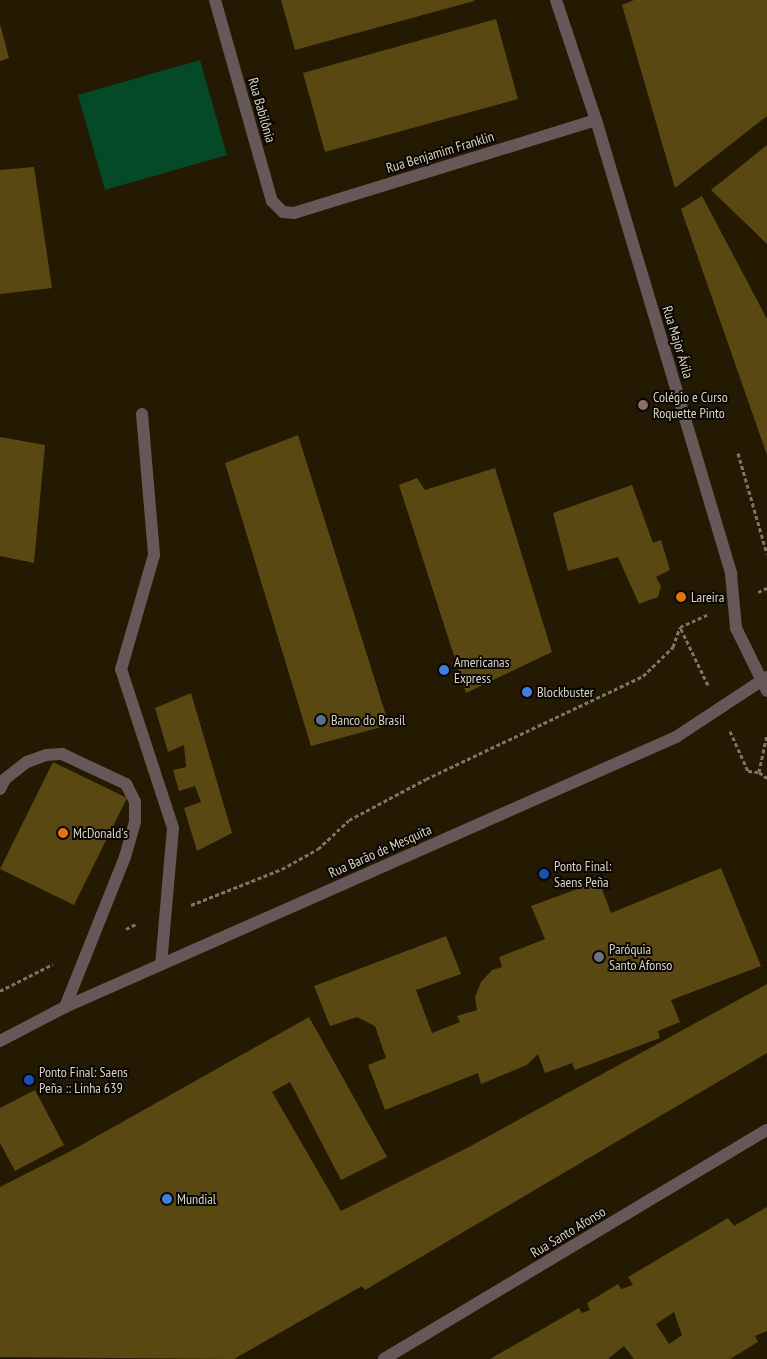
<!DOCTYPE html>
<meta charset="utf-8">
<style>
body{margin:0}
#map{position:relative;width:767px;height:1359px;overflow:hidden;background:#241a01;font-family:"PT Sans Narrow",sans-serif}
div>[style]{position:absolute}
.green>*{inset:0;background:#044928}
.building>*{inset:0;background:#5a4812}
.path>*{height:3px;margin-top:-1.5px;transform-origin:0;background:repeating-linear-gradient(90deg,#7e7662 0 4px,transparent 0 6.5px)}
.service>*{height:12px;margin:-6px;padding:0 6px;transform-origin:6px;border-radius:6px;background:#665759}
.minor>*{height:12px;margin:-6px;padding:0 6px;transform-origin:6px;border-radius:6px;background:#665759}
.tertiary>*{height:12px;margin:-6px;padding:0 6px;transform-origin:6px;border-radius:6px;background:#665759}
.dots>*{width:14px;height:14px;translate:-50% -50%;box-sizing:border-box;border:2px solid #0a0601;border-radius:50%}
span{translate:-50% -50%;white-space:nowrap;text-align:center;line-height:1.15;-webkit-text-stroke:4px #0a0601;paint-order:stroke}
.street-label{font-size:14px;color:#d8d2c2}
.poi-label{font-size:14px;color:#d8d2c2}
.left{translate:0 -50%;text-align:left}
</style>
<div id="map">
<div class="green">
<i style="clip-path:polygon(200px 60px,227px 155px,105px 190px,78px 95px)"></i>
</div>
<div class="building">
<i style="clip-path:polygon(281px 0,474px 0,474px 1px,295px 50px)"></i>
<i style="clip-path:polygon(634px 0,767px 0,767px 116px,675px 188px,622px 5px)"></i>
<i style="clip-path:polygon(496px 19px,518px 99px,325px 152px,303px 73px)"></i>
<i style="clip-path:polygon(0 24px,9px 58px,0 61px)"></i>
<i style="clip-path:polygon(767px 145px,767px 244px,711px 190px)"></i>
<i style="clip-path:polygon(34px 167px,52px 288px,0 294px,0 170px)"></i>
<i style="clip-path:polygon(702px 196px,767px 319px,767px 455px,681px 209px)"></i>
<i style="clip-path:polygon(298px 435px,389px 725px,311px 746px,225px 463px)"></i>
<i style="clip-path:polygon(0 437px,45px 445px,34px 563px,0 556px)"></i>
<i style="clip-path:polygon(495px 468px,552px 652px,466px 693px,399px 485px,417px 478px,425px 490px)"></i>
<i style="clip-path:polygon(632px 485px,653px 543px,661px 540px,670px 570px,656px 577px,661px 586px,658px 597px,639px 604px,618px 557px,568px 571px,553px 513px)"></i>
<i style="clip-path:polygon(191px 693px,232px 833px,197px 851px,184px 808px,201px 802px,195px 786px,179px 791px,173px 770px,186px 767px,184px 745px,168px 752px,155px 708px)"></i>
<i style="clip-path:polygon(53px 762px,127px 798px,74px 905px,0 869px)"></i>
<i style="clip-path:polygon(721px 868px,761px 966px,671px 1000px,680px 1022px,658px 1031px,660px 1038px,575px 1070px,572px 1063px,545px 1073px,538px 1054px,527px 1065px,481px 1084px,478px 1073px,385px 1110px,368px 1065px,386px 1058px,375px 1026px,357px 1017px,330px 1026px,314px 986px,446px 936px,461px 974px,416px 990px,432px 1033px,460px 1022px,457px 1016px,477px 1010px,475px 997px,481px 982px,492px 970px,502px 967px,499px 957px,545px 939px,531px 906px,599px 881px,611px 913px)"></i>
<i style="clip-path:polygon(767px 984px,767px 1053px,365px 1290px,362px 1286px,234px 1359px,0 1357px,0 1187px,69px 1152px,309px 1017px,387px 1157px,341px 1180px,290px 1082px,272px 1092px,341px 1211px,467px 1148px)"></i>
<i style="clip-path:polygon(35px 1090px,64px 1145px,15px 1171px,0 1143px,0 1108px)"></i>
<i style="clip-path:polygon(evenodd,767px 1207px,767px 1331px,755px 1336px,758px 1342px,730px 1359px,634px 1359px,624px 1346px,608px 1359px,490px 1359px,579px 1308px,582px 1313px,590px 1310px,587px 1303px,618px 1284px,621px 1289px,633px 1285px,628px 1277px,728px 1218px,734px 1226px,767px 1207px,674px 1312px,682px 1335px,669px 1344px,656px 1324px,674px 1312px)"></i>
</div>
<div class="path">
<i style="left:738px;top:453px;width:105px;rotate:74deg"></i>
<i style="left:758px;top:592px;width:10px;rotate:-24deg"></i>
<i style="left:708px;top:685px;width:64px;rotate:-115.8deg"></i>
<i style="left:680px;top:627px;width:32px;rotate:-24deg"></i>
<i style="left:730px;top:731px;width:44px;rotate:65.8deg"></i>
<i style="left:748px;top:771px;width:11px;rotate:5deg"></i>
<i style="left:759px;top:772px;width:10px;rotate:37deg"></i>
<i style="left:759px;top:772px;width:39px;rotate:-78deg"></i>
<i style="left:191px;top:905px;width:98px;rotate:-21.6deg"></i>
<i style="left:282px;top:869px;width:41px;rotate:-29.1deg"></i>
<i style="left:318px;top:849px;width:42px;rotate:-43.1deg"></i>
<i style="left:349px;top:820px;width:87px;rotate:-28deg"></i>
<i style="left:426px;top:779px;width:240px;rotate:-25.4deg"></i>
<i style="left:643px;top:676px;width:42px;rotate:-44deg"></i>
<i style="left:673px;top:647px;width:21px;rotate:-71deg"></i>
<i style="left:126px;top:929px;width:13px;rotate:-27deg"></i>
<i style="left:0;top:991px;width:59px;rotate:-27deg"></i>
</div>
<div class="service">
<i style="left:142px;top:414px;width:142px;rotate:85.1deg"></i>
<i style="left:154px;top:555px;width:119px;rotate:106.1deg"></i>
<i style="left:121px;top:669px;width:167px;rotate:71.9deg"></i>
<i style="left:173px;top:828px;width:137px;rotate:95deg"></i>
<i style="left:0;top:789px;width:11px;rotate:-63deg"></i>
<i style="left:5px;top:779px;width:28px;rotate:-38deg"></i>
<i style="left:27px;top:762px;width:20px;rotate:-20deg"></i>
<i style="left:46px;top:755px;width:16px;rotate:-4deg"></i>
<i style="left:62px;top:754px;width:71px;rotate:25.1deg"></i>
<i style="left:126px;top:784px;width:20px;rotate:63deg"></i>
<i style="left:135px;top:802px;width:20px;rotate:90deg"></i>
<i style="left:135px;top:822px;width:36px;rotate:106deg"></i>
<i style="left:125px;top:857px;width:162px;rotate:111.8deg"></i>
</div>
<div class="minor">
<i style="left:215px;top:0;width:209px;rotate:74.2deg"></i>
<i style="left:272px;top:201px;width:16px;rotate:45deg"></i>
<i style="left:283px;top:212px;width:11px;rotate:5deg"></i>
<i style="left:294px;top:213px;width:316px;rotate:-17.1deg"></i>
</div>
<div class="tertiary">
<i style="left:556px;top:0;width:126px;rotate:71.6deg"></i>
<i style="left:596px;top:120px;width:474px;rotate:73.4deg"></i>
<i style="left:731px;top:574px;width:54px;rotate:84.7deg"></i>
<i style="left:736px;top:628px;width:70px;rotate:63.8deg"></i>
<i style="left:0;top:1041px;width:73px;rotate:-27.6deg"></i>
<i style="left:65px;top:1007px;width:668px;rotate:-23.84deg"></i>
<i style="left:676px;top:737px;width:109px;rotate:-33.4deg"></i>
<i style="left:384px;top:1359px;width:446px;rotate:-30.9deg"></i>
</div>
<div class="dots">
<i style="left:643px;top:405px;background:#8d6e63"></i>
<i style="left:681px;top:597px;background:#e8710a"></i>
<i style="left:444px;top:670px;background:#3f7fe0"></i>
<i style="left:527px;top:692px;background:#3f7fe0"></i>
<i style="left:321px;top:720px;background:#5c6f8a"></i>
<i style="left:63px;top:833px;background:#e8710a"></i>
<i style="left:544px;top:874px;background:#1a4fb4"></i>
<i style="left:599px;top:957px;background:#6b7280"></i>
<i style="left:29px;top:1080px;background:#1a4fb4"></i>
<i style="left:167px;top:1199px;background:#3f7fe0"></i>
</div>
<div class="street-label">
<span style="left:262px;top:110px;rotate:74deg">Rua Babilônia</span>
<span style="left:440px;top:152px;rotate:-17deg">Rua Benjamim Franklin</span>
<span style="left:678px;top:342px;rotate:73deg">Rua Major Ávila</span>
<span style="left:380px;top:851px;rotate:-24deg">Rua Barão de Mesquita</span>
<span style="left:568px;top:1232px;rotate:-31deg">Rua Santo Afonso</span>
</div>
<div class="poi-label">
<span class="left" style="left:653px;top:405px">Colégio e Curso<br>Roquette Pinto</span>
<span class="left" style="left:691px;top:597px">Lareira</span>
<span class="left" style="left:454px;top:670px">Americanas<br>Express</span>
<span class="left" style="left:537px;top:692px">Blockbuster</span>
<span class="left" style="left:331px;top:720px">Banco do Brasil</span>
<span class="left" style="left:73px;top:833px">McDonald's</span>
<span class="left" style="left:554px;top:874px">Ponto Final:<br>Saens Peña</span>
<span class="left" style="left:609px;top:957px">Paróquia<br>Santo Afonso</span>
<span class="left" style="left:39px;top:1080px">Ponto Final: Saens<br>Peña :: Linha 639</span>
<span class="left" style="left:177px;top:1199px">Mundial</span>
</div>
</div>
